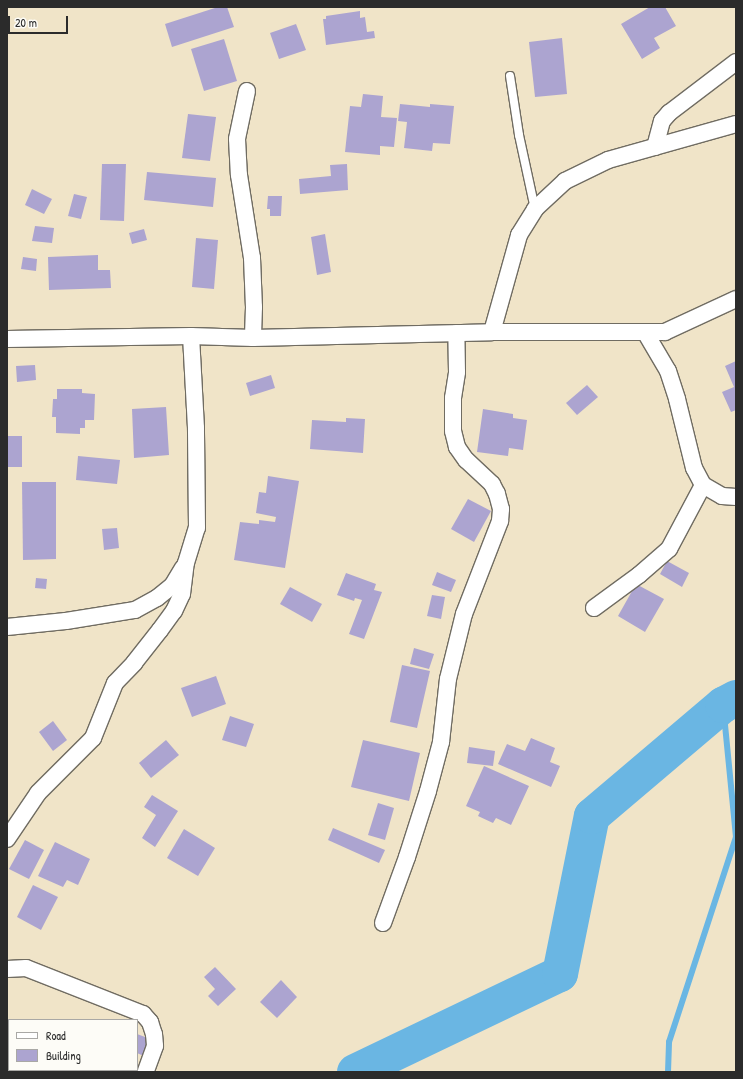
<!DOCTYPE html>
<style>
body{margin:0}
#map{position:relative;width:743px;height:1079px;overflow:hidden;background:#f0e4c8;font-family:"Patrick Hand",sans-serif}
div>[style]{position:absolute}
.stream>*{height:6px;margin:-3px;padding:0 3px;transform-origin:3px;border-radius:3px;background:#6ab6e3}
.river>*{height:36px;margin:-18px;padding:0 18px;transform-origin:18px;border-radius:18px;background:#6ab6e3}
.building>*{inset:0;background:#aca4d0}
.roads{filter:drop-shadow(1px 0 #706c62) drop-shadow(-1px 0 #706c62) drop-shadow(0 1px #706c62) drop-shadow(0 -1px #706c62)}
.service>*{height:8px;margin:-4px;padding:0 4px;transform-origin:4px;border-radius:4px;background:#fff}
.minor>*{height:16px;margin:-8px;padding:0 8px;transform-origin:8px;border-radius:8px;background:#fff}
span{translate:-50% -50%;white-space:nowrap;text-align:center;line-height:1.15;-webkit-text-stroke:3px #fdfcf7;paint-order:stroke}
.frame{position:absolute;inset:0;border:8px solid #2b2b2b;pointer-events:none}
.legend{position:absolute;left:8px;top:1019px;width:130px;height:52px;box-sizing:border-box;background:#fdfcf7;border:1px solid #a9a8a5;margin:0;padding:5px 7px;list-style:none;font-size:12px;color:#2b2b2b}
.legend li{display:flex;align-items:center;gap:8px;height:20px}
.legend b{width:20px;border:1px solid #a9a8a5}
.scale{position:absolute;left:8px;top:16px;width:60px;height:18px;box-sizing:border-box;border:2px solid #2b2b2b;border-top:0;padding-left:5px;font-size:12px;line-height:14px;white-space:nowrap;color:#2b2b2b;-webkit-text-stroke:3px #fdfcf7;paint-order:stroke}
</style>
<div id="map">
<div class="stream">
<i style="left:668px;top:1072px;width:30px;rotate:-88deg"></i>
<i style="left:669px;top:1042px;width:216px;rotate:-71.9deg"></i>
<i style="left:736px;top:837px;width:133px;rotate:-95.6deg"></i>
</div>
<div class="river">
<i style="left:355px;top:1072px;width:227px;rotate:-25.6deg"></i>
<i style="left:560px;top:974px;width:161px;rotate:-78.6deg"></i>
<i style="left:592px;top:816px;width:172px;rotate:-40.3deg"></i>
<i style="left:723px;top:705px;width:15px;rotate:-28deg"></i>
</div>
<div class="building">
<i style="clip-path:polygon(218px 7px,227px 7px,234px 27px,172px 47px,165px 24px)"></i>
<i style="clip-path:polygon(650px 7px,665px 7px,676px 26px,654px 38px,660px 48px,642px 59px,621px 24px)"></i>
<i style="clip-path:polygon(360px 11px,360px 18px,365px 17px,367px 32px,374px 31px,375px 38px,326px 45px,323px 19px,326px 19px,326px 16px)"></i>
<i style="clip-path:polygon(296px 24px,306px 50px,279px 59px,270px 33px)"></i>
<i style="clip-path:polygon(562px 38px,567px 94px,535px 97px,529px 42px)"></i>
<i style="clip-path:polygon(224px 39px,237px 81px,204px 91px,191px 49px)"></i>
<i style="clip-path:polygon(363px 94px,383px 96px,381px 117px,397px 118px,394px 147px,380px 146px,380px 155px,345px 152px,350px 106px,361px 107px)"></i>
<i style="clip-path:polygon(400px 104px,430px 107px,430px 104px,454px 106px,450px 144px,433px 143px,432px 151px,404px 148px,407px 122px,398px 121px)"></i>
<i style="clip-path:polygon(188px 114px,216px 117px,210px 161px,182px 158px)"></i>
<i style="clip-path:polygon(102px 164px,126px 164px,124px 221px,100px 220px)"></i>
<i style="clip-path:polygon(347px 164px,348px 190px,300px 194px,299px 179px,331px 176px,330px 165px)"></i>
<i style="clip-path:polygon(147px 172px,216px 178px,213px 207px,144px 200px)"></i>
<i style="clip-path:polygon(32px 189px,52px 199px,44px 214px,25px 205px)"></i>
<i style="clip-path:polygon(74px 194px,87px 197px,81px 219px,68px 216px)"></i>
<i style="clip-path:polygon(268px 196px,282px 196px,281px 216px,270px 216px,270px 209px,267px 209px)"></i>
<i style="clip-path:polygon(35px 226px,54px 228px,52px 243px,32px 241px)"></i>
<i style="clip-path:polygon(144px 229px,147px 240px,132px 244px,129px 233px)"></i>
<i style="clip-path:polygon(325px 234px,331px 272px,317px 275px,311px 237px)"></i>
<i style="clip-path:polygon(196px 238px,218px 240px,214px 289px,192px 287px)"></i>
<i style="clip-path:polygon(98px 255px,98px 270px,110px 270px,111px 288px,49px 290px,48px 257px)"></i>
<i style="clip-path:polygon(23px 257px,37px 259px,36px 271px,21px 269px)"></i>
<i style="clip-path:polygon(736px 361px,736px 410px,731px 412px,722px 392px,734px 387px,725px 366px)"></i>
<i style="clip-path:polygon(35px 365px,36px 380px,17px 382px,16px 366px)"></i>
<i style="clip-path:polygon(271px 375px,275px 388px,250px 396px,246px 383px)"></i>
<i style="clip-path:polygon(587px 385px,598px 397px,577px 415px,566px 403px)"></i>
<i style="clip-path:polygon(57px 389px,82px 389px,82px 393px,95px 394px,94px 420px,85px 420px,85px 428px,80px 428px,80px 434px,56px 433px,56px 417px,52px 417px,53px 399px,57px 399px)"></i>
<i style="clip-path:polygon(166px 407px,169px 455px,134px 458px,132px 409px)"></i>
<i style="clip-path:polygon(483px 409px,513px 414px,513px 418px,527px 420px,523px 450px,509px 448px,508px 456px,477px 452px)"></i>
<i style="clip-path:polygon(346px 418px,365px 419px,363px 453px,310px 449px,312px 420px,346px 422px)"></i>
<i style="clip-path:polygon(7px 436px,22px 436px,22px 467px,7px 467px)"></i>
<i style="clip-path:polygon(78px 456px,120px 460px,117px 484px,76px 480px)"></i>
<i style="clip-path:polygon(268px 476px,299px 481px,285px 568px,234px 560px,240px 522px,259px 524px,259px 520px,275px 522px,276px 517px,256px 513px,259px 492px,266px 493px)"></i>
<i style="clip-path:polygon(22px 482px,56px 482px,56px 559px,23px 560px)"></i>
<i style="clip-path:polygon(468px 499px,491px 511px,474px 542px,451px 529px)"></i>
<i style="clip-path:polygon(117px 528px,119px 548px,104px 550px,102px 529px)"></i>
<i style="clip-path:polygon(667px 561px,689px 573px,682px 587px,660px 574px)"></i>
<i style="clip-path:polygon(437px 572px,456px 580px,451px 592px,432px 585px)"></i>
<i style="clip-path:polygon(346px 573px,376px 584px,374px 590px,382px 592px,364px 639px,349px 634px,362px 600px,355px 598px,354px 601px,337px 595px)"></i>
<i style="clip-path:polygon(36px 578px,47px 579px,46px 589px,35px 588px)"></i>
<i style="clip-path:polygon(636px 584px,664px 599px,645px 632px,618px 616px)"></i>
<i style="clip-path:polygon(290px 587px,322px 604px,312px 622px,280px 604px)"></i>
<i style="clip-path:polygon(432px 595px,445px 597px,441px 619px,427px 616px)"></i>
<i style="clip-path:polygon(414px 648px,434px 654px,429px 669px,410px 664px)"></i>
<i style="clip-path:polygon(402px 665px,430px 671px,417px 728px,390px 722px)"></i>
<i style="clip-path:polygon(216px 676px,226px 704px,192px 717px,181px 688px)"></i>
<i style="clip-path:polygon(230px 716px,254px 724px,246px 747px,222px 740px)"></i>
<i style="clip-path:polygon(53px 721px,67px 740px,53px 751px,39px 732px)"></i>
<i style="clip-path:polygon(531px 738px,555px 748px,550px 762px,560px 766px,551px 787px,498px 764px,507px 744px,525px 751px)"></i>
<i style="clip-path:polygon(166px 740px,179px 755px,151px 778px,139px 763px)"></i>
<i style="clip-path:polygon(363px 740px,420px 753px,409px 801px,351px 787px)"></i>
<i style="clip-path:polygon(469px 747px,495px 751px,493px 766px,467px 763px)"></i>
<i style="clip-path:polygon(484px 766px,529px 786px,511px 825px,496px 818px,493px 823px,478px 816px,480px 812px,466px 806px)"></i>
<i style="clip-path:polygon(152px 795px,178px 811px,155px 847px,142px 838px,156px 815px,144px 807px)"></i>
<i style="clip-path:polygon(378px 803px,394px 808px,385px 840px,368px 835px)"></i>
<i style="clip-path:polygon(333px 828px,385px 850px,379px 863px,328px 840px)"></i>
<i style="clip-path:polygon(184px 829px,215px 848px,198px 876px,167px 858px)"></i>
<i style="clip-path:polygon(25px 840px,44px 850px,29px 879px,9px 869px)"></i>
<i style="clip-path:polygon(55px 842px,90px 859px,78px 885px,67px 880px,63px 887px,38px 876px)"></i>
<i style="clip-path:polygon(33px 885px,58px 897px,41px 930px,17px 917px)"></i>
<i style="clip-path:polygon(215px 967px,236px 989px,218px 1006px,208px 996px,215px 989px,204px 977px)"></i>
<i style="clip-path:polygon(281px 980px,297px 997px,277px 1018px,260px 1002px)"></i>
<i style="clip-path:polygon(137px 1034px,153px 1040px,146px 1057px,137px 1053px)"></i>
<i style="clip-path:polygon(36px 1070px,64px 1070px,63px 1072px,41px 1072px)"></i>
</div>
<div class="roads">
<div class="service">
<i style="left:510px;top:76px;width:60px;rotate:81.3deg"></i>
<i style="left:519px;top:135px;width:76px;rotate:77.8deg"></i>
</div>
<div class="minor">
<i style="left:247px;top:91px;width:49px;rotate:101.8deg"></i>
<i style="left:237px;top:139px;width:36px;rotate:87deg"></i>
<i style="left:239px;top:175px;width:84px;rotate:81.1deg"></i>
<i style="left:252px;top:258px;width:49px;rotate:87.7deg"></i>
<i style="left:254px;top:307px;width:31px;rotate:92deg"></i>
<i style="left:655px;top:147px;width:27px;rotate:-75deg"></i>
<i style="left:662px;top:121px;width:11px;rotate:-49deg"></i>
<i style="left:669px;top:113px;width:84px;rotate:-37.3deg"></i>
<i style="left:492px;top:332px;width:101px;rotate:-74.4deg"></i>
<i style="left:519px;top:235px;width:31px;rotate:-58deg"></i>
<i style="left:535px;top:209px;width:41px;rotate:-43deg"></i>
<i style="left:565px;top:181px;width:48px;rotate:-26deg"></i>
<i style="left:608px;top:160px;width:133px;rotate:-15.7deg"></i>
<i style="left:645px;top:332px;width:45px;rotate:59.5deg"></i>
<i style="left:668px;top:371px;width:29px;rotate:72deg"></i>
<i style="left:677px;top:399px;width:71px;rotate:76.2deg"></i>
<i style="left:694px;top:468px;width:19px;rotate:62deg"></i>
<i style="left:703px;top:485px;width:22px;rotate:30deg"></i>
<i style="left:722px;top:496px;width:14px;rotate:4deg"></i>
<i style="left:7px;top:339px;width:184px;rotate:-0.9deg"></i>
<i style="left:191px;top:336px;width:62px;rotate:1.8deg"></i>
<i style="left:253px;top:338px;width:239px;rotate:-1.4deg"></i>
<i style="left:492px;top:332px;width:173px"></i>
<i style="left:665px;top:332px;width:78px;rotate:-24.9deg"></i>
<i style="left:594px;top:608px;width:56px;rotate:-36.3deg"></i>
<i style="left:639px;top:575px;width:40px;rotate:-41deg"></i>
<i style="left:669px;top:549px;width:72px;rotate:-62deg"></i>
<i style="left:7px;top:627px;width:59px;rotate:-5.8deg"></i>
<i style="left:66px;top:621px;width:70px;rotate:-9.1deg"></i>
<i style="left:135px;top:610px;width:25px;rotate:-29deg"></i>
<i style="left:157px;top:598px;width:19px;rotate:-39deg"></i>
<i style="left:172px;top:586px;width:21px;rotate:-59deg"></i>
<i style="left:7px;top:839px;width:55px;rotate:-56deg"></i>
<i style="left:38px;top:793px;width:78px;rotate:-45deg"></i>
<i style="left:93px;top:738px;width:59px;rotate:-68.2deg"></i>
<i style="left:115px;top:683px;width:28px;rotate:-46deg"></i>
<i style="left:134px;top:663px;width:42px;rotate:-51.8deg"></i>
<i style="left:160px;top:630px;width:24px;rotate:-54deg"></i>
<i style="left:174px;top:611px;width:19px;rotate:-65deg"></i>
<i style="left:182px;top:594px;width:31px;rotate:-83deg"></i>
<i style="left:186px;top:563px;width:37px;rotate:-73deg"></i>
<i style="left:197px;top:528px;width:100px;rotate:-90.6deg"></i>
<i style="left:196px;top:428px;width:92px;rotate:-93.1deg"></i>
<i style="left:383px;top:923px;width:70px;rotate:-70deg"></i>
<i style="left:407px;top:857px;width:69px;rotate:-72.3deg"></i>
<i style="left:428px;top:791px;width:51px;rotate:-75.1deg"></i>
<i style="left:441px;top:742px;width:63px;rotate:-83.7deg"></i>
<i style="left:448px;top:679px;width:67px;rotate:-76.2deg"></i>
<i style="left:464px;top:614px;width:100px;rotate:-68.8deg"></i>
<i style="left:500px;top:521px;width:12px;rotate:-85deg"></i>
<i style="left:501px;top:509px;width:16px;rotate:-105deg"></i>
<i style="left:497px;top:494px;width:11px;rotate:-117deg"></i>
<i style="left:492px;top:484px;width:35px;rotate:-137deg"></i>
<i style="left:466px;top:460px;width:16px;rotate:-125deg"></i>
<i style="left:457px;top:447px;width:16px;rotate:-104deg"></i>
<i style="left:453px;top:431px;width:33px;rotate:-90deg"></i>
<i style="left:453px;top:398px;width:26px;rotate:-81deg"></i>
<i style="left:457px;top:372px;width:39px;rotate:-91deg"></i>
<i style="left:7px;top:969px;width:19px;rotate:-3deg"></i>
<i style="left:26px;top:968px;width:126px;rotate:21.5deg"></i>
<i style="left:143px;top:1014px;width:11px;rotate:49deg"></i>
<i style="left:150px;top:1022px;width:13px;rotate:72deg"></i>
<i style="left:154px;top:1034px;width:12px;rotate:85deg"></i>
<i style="left:155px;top:1046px;width:27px;rotate:110deg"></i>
</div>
</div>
<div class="frame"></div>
<ul class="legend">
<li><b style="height:5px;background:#fff"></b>Road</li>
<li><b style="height:11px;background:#aca4d0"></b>Building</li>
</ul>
<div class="scale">20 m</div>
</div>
